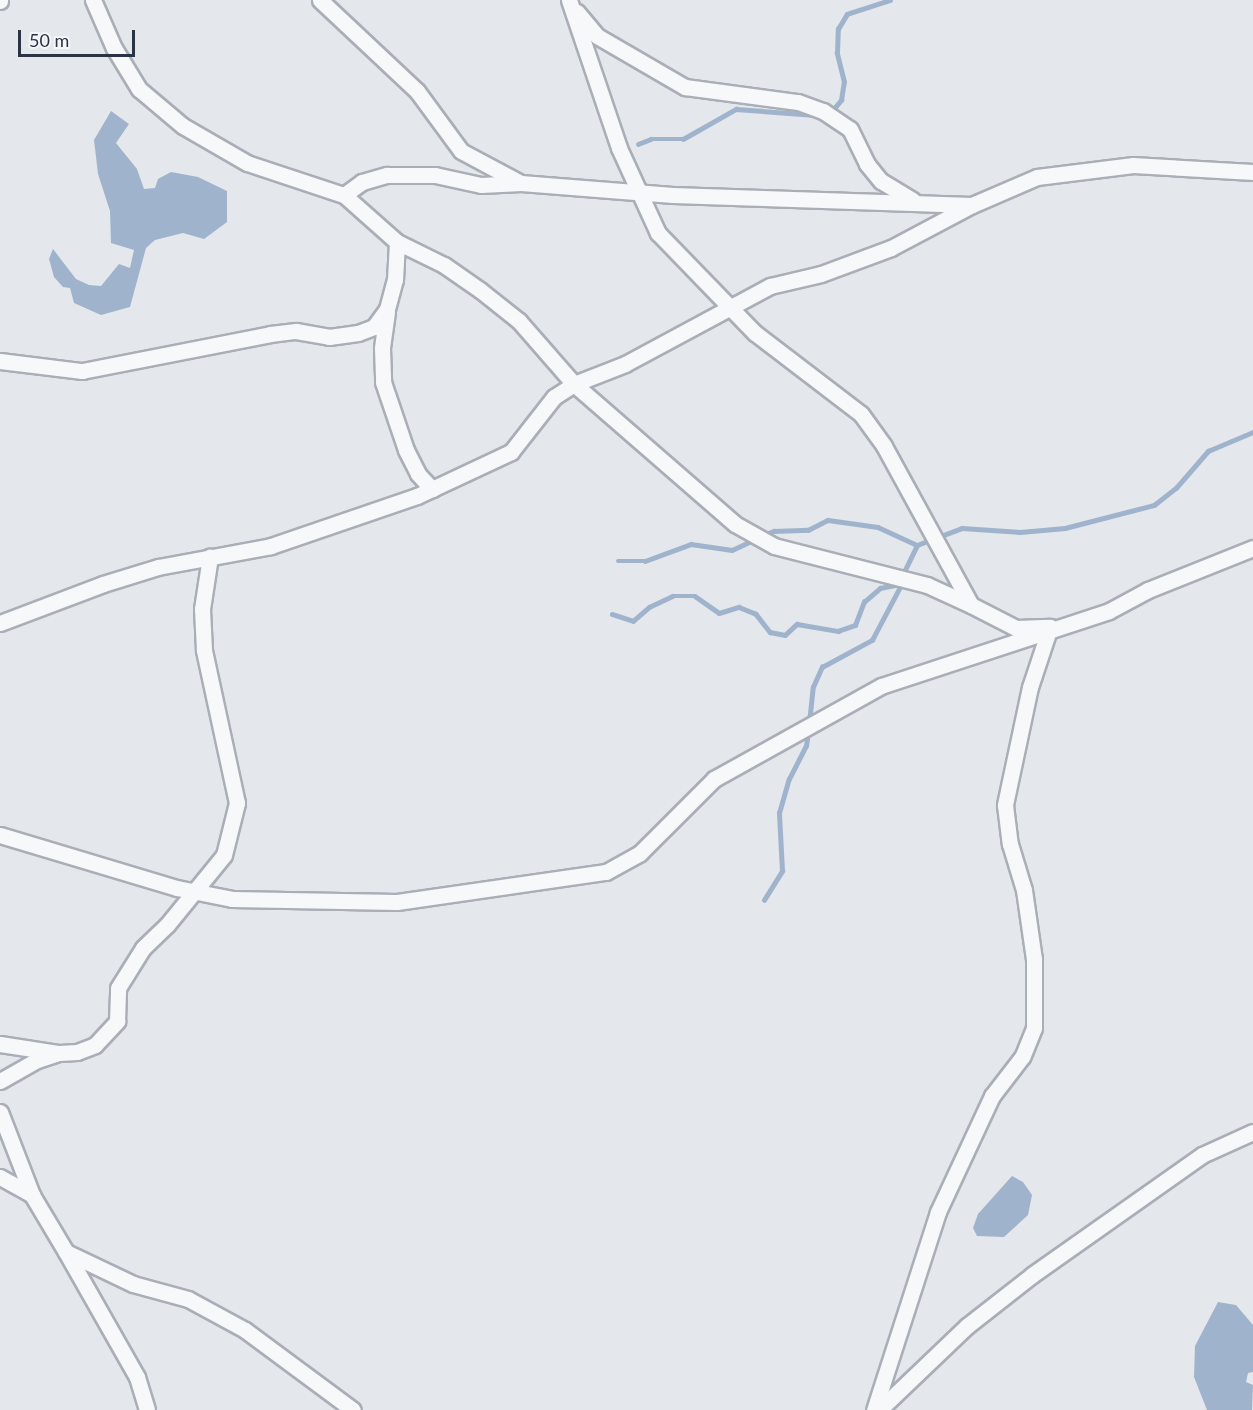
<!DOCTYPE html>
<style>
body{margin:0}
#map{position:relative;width:1253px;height:1410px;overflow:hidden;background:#e4e7ec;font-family:Lato,sans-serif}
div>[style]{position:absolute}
.water>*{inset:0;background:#9fb4cc}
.stream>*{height:4.5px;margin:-2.25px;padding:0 2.25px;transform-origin:2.25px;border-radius:2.25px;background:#9fb4cc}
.roads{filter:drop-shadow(2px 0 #a9aeb7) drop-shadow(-2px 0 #a9aeb7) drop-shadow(0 2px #a9aeb7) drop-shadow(0 -2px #a9aeb7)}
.minor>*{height:15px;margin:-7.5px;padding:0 7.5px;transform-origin:7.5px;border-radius:7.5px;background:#f7f8fa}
span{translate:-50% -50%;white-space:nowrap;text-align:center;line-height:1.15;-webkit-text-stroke:4.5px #f4f6f9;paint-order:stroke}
.scale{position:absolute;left:18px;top:30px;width:117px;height:27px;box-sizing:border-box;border:3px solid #2b3445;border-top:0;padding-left:8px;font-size:18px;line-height:21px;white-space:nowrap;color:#2b3445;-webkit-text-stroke:4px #f4f6f9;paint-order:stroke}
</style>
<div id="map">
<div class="water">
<i style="clip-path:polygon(111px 111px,129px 124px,116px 143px,137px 169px,144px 189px,155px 188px,158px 179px,171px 172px,198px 177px,227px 191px,227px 222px,204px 239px,183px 233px,155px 240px,146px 248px,130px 307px,101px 315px,74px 303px,70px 288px,63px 287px,54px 277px,49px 259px,53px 249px,76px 279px,89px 285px,101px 286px,119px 264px,130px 268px,134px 250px,111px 243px,110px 211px,98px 174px,94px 140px)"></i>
<i style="clip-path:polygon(1012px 1176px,1023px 1182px,1032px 1195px,1028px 1215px,1004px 1237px,977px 1236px,973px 1228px,978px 1214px)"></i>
<i style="clip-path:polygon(1218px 1302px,1236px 1305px,1253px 1325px,1253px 1372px,1248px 1373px,1246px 1382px,1253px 1385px,1252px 1410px,1207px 1410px,1194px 1377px,1195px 1346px)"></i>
</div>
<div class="stream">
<i style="left:831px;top:112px;width:16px;rotate:-50deg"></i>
<i style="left:841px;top:100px;width:18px;rotate:-81deg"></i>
<i style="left:844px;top:82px;width:30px;rotate:-104deg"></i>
<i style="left:837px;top:53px;width:24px;rotate:-88deg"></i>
<i style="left:838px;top:29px;width:17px;rotate:-59deg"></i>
<i style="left:847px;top:14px;width:45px;rotate:-18deg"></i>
<i style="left:638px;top:144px;width:14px;rotate:-21deg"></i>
<i style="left:651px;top:139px;width:32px"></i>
<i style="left:683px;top:139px;width:61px;rotate:-29.5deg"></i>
<i style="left:736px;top:109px;width:79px;rotate:4.3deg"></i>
<i style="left:763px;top:535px;width:12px;rotate:-20deg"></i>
<i style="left:774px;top:531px;width:34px;rotate:-2deg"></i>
<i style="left:808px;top:530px;width:22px;rotate:-27deg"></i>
<i style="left:828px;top:520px;width:50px;rotate:8deg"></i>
<i style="left:878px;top:527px;width:43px;rotate:24.8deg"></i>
<i style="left:618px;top:561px;width:27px"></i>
<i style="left:645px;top:561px;width:49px;rotate:-20.3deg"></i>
<i style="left:691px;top:544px;width:41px;rotate:8.3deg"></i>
<i style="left:732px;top:550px;width:26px;rotate:-25deg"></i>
<i style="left:902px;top:576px;width:34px;rotate:-64deg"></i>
<i style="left:917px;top:545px;width:48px;rotate:-20.7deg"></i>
<i style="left:962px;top:528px;width:58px;rotate:3.9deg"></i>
<i style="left:1020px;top:532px;width:45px;rotate:-5.1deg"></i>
<i style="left:1065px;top:528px;width:92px;rotate:-14.5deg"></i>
<i style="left:1154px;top:505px;width:28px;rotate:-38deg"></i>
<i style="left:1176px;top:488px;width:49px;rotate:-49.1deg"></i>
<i style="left:1208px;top:451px;width:49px;rotate:-22.9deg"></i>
<i style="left:612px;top:614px;width:22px;rotate:18deg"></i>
<i style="left:633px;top:621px;width:21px;rotate:-41deg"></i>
<i style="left:649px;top:607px;width:26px;rotate:-25deg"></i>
<i style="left:673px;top:596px;width:22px"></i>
<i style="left:695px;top:596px;width:29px;rotate:35deg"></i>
<i style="left:719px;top:613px;width:21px;rotate:-17deg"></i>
<i style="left:739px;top:607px;width:18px;rotate:22deg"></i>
<i style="left:756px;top:614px;width:23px;rotate:52deg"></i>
<i style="left:770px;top:632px;width:15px;rotate:11deg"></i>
<i style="left:785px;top:635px;width:16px;rotate:-43deg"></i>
<i style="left:797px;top:624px;width:42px;rotate:9.7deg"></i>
<i style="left:838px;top:631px;width:18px;rotate:-19deg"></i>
<i style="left:855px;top:625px;width:25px;rotate:-69deg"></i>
<i style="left:864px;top:602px;width:21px;rotate:-41deg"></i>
<i style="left:880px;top:588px;width:21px;rotate:-11deg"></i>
<i style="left:809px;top:723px;width:36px;rotate:-84deg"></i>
<i style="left:813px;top:687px;width:22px;rotate:-66deg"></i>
<i style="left:822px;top:667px;width:57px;rotate:-28.4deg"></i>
<i style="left:872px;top:640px;width:62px;rotate:-62.2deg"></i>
<i style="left:764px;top:900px;width:34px;rotate:-58deg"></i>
<i style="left:782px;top:871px;width:58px;rotate:-93deg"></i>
<i style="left:779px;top:813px;width:35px;rotate:-74deg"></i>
<i style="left:789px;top:779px;width:37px;rotate:-63deg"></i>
<i style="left:806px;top:746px;width:15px;rotate:-82deg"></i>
</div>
<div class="roads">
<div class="minor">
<i style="left:93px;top:0;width:52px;rotate:66.4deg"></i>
<i style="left:114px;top:48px;width:48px;rotate:58.6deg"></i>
<i style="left:139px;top:89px;width:57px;rotate:40.1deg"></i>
<i style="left:183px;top:126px;width:74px;rotate:30deg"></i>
<i style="left:247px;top:163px;width:102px;rotate:18.3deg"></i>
<i style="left:344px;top:195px;width:71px;rotate:41.6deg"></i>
<i style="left:397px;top:242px;width:52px;rotate:26.1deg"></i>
<i style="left:444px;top:265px;width:44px;rotate:34.8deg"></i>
<i style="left:480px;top:290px;width:50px;rotate:38.5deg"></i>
<i style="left:519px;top:321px;width:84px;rotate:48.9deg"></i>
<i style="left:574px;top:384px;width:213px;rotate:41deg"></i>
<i style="left:735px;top:524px;width:45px;rotate:29.4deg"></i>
<i style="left:774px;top:546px;width:158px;rotate:14.3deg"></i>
<i style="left:927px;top:585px;width:48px;rotate:24.4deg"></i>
<i style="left:320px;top:0;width:133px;rotate:43.2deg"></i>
<i style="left:417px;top:91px;width:74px;rotate:53.7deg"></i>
<i style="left:461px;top:151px;width:68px;rotate:28.1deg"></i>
<i style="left:521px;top:183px;width:152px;rotate:4.5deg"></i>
<i style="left:673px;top:195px;width:299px;rotate:1.9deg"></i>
<i style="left:972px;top:205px;width:71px;rotate:-23.3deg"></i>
<i style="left:1037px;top:177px;width:97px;rotate:-7.1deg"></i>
<i style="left:1133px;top:165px;width:120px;rotate:3.3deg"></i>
<i style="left:569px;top:0;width:156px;rotate:71.3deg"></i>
<i style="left:619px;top:148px;width:94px;rotate:65.4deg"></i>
<i style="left:658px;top:233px;width:139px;rotate:45.9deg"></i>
<i style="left:755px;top:333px;width:133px;rotate:37.4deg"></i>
<i style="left:861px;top:414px;width:39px;rotate:54deg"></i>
<i style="left:884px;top:446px;width:181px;rotate:61.3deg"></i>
<i style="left:971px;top:605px;width:51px;rotate:27.1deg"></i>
<i style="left:1016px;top:628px;width:34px;rotate:-2deg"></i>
<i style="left:1050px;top:627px;width:63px;rotate:108.4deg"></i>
<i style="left:1030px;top:687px;width:121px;rotate:102deg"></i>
<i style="left:1005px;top:805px;width:39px;rotate:83deg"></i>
<i style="left:1010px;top:844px;width:48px;rotate:73.1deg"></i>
<i style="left:1024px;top:890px;width:70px;rotate:81.8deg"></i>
<i style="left:1034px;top:959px;width:69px;rotate:90deg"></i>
<i style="left:1034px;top:1028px;width:31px;rotate:112deg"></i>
<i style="left:1022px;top:1057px;width:49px;rotate:127.6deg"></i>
<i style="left:992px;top:1096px;width:128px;rotate:115deg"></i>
<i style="left:938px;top:1212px;width:208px;rotate:107.9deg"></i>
<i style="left:0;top:1px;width:1px;rotate:-90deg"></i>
<i style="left:577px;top:12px;width:31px;rotate:50deg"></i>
<i style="left:597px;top:36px;width:102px;rotate:30.1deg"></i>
<i style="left:685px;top:87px;width:114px;rotate:7.6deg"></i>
<i style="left:798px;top:102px;width:27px;rotate:20deg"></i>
<i style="left:823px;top:111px;width:32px;rotate:34deg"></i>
<i style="left:850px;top:129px;width:39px;rotate:64deg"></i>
<i style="left:867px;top:164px;width:22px;rotate:51deg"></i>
<i style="left:881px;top:181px;width:37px;rotate:31deg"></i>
<i style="left:344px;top:195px;width:22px;rotate:-36deg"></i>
<i style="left:362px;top:182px;width:26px;rotate:-16deg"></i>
<i style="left:387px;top:175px;width:48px"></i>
<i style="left:435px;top:175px;width:47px;rotate:12.3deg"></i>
<i style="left:481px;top:185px;width:40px;rotate:-2.9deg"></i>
<i style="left:387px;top:312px;width:36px;rotate:98deg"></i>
<i style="left:382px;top:348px;width:34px;rotate:88deg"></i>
<i style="left:383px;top:382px;width:72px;rotate:71.3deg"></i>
<i style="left:406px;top:450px;width:27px;rotate:63deg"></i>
<i style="left:418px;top:474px;width:21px;rotate:47deg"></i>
<i style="left:0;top:361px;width:83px;rotate:7deg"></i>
<i style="left:82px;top:371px;width:192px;rotate:-11.1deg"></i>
<i style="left:270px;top:334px;width:26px;rotate:-7deg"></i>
<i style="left:296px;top:331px;width:34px;rotate:10deg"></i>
<i style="left:329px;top:337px;width:29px;rotate:-8deg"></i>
<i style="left:358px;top:333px;width:17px;rotate:-21deg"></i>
<i style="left:374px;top:327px;width:22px;rotate:-54deg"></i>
<i style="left:387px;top:309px;width:30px;rotate:-75deg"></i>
<i style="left:395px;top:280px;width:38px;rotate:-87deg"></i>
<i style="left:0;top:623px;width:110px;rotate:-20.7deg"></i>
<i style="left:103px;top:584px;width:58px;rotate:-17.2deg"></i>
<i style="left:158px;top:567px;width:115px;rotate:-10.5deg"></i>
<i style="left:271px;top:546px;width:154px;rotate:-18.9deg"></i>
<i style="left:417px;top:496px;width:104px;rotate:-25.1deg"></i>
<i style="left:511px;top:452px;width:70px;rotate:-52deg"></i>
<i style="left:554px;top:397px;width:24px;rotate:-33deg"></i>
<i style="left:574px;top:384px;width:55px;rotate:-21.4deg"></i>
<i style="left:625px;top:364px;width:165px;rotate:-28.3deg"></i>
<i style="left:770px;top:286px;width:52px;rotate:-13.2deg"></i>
<i style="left:821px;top:274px;width:75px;rotate:-20.4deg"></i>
<i style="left:891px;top:248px;width:92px;rotate:-28deg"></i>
<i style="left:0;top:835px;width:185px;rotate:16.7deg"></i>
<i style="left:177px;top:888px;width:56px;rotate:11.3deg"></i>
<i style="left:232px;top:899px;width:165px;rotate:1deg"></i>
<i style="left:397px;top:902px;width:211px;rotate:-8.2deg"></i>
<i style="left:606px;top:872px;width:39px;rotate:-29deg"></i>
<i style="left:640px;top:853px;width:105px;rotate:-45deg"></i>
<i style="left:714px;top:779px;width:191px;rotate:-29.1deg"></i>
<i style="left:881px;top:686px;width:240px;rotate:-18.2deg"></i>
<i style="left:1109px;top:611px;width:44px;rotate:-28.3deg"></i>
<i style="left:1148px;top:590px;width:113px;rotate:-21.8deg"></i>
<i style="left:0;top:1044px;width:60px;rotate:8.7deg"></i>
<i style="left:59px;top:1053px;width:18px;rotate:-3deg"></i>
<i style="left:77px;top:1052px;width:19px;rotate:-21deg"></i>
<i style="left:95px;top:1045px;width:33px;rotate:-47deg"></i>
<i style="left:117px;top:1021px;width:33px;rotate:-88deg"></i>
<i style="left:118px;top:988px;width:47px;rotate:-58deg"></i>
<i style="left:143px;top:948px;width:33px;rotate:-44deg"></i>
<i style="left:167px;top:925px;width:90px;rotate:-50.8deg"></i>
<i style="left:224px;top:855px;width:54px;rotate:-76deg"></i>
<i style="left:237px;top:803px;width:157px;rotate:-102.2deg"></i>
<i style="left:204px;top:650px;width:41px;rotate:-92.8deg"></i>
<i style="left:202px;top:609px;width:53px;rotate:-81.3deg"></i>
<i style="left:0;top:1081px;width:43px;rotate:-29.6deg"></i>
<i style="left:37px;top:1060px;width:20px;rotate:-18deg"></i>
<i style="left:0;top:1112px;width:89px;rotate:68.9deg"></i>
<i style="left:32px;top:1195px;width:66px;rotate:59.2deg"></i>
<i style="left:66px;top:1252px;width:74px;rotate:25.5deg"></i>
<i style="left:133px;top:1284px;width:57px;rotate:15.3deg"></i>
<i style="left:188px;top:1299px;width:65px;rotate:28.5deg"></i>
<i style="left:245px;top:1330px;width:134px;rotate:36.5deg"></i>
<i style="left:0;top:1177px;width:37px;rotate:29deg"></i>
<i style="left:66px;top:1252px;width:144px;rotate:60.4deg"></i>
<i style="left:137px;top:1377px;width:34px;rotate:73deg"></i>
<i style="left:879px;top:1410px;width:122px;rotate:-43.7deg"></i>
<i style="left:967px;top:1326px;width:83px;rotate:-38.1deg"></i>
<i style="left:1032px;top:1275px;width:208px;rotate:-35.2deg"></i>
<i style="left:1202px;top:1155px;width:56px;rotate:-24.3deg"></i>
</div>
</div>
<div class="scale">50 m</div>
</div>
